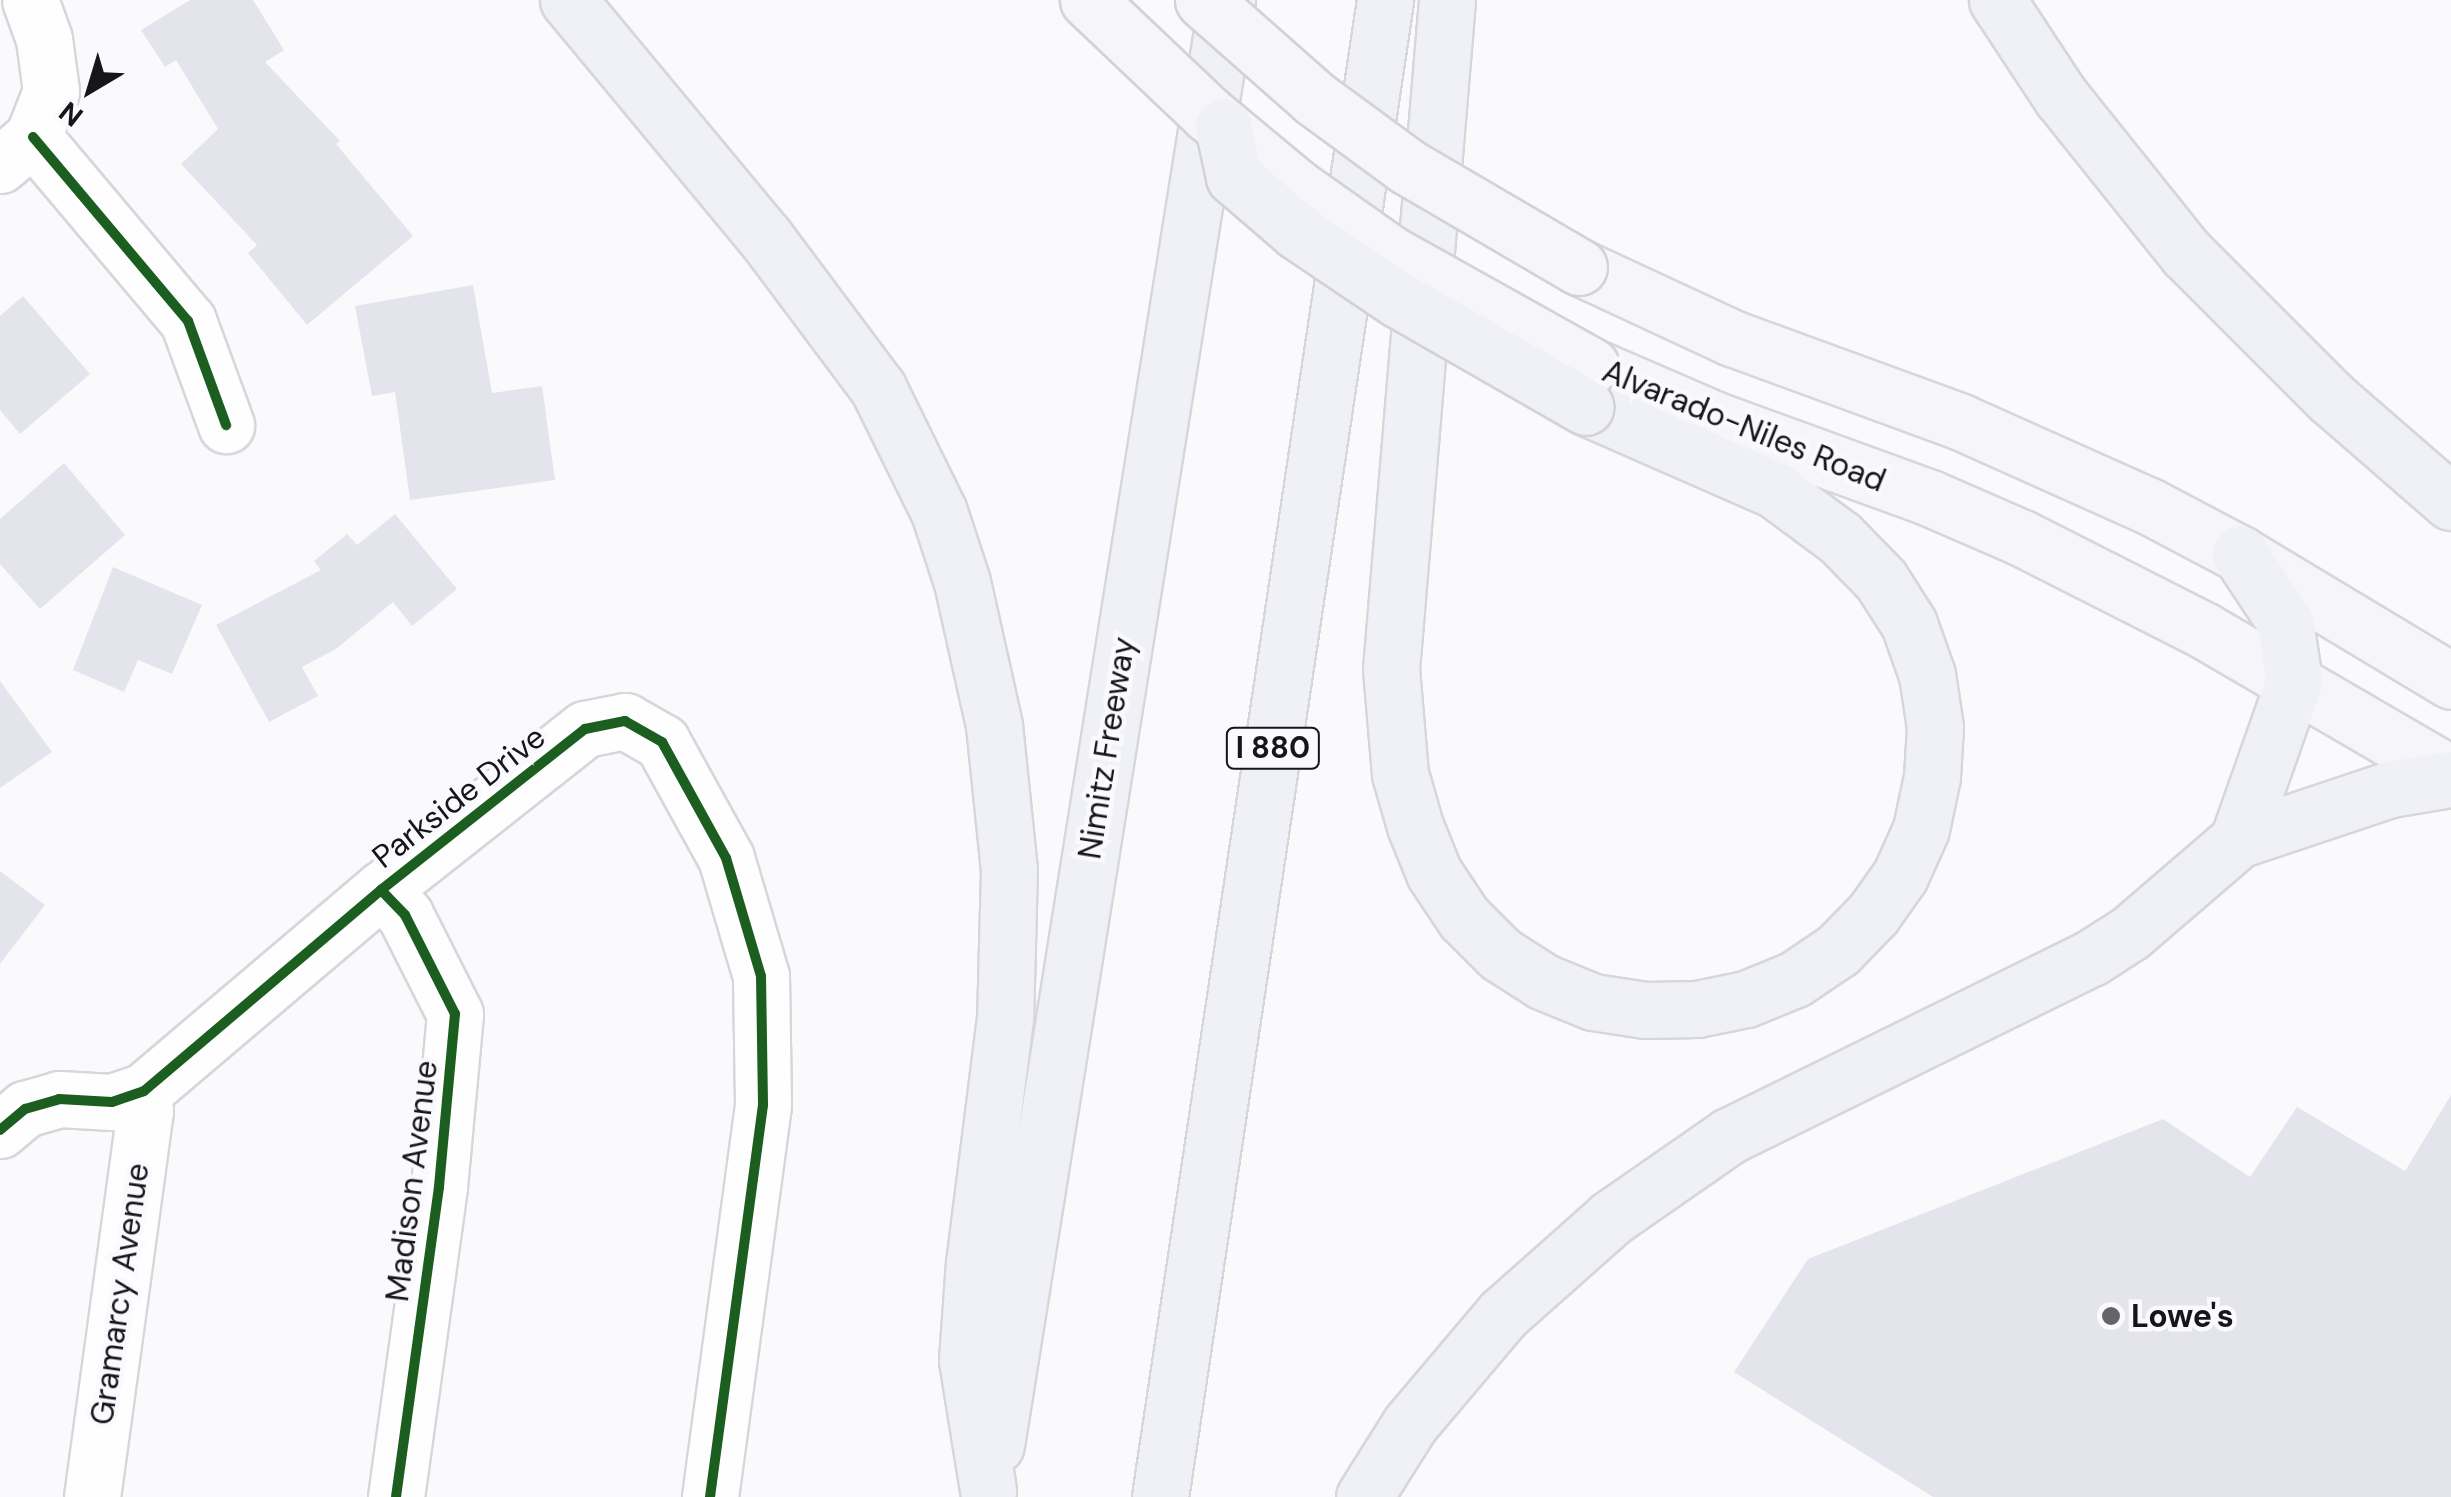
<!DOCTYPE html>
<style>
body{margin:0}
#map{position:relative;width:2451px;height:1497px;overflow:hidden;background:#fafafd;font-family:"DM Sans",sans-serif}
div>[style]{position:absolute}
.building>*{inset:0;background:#e4e4ed}
.roads{filter:drop-shadow(2px 0 #d6d6db) drop-shadow(-2px 0 #d6d6db) drop-shadow(0 2px #d6d6db) drop-shadow(0 -2px #d6d6db)}
.minor>*{height:55px;margin:-27.5px;padding:0 27.5px;transform-origin:27.5px;border-radius:27.5px;background:#fefeff}
.major>*{height:55px;margin:-27.5px;padding:0 27.5px;transform-origin:27.5px;border-radius:27.5px;background:#f6f5fa}
.highway>*{height:55px;margin:-27.5px;padding:0 27.5px;transform-origin:27.5px;border-radius:27.5px;background:#f0f0f7}
.bridges{filter:drop-shadow(2px 0 #d3d3d5) drop-shadow(-2px 0 #d3d3d5) drop-shadow(0 2px #d3d3d5) drop-shadow(0 -2px #d3d3d5)}
.major-bridge>*{height:55px;margin:-27.5px;padding:0 27.5px;transform-origin:27.5px;border-radius:27.5px;background:#f6f5fa}
.highway-bridge>*{height:55px;margin:-27.5px;padding:0 27.5px;transform-origin:27.5px;border-radius:27.5px;background:#f0f0f7}
.cycleway>*{height:10px;margin:-5px;padding:0 5px;transform-origin:5px;border-radius:5px;background:#1b5e20}
.dots>*{width:28px;height:28px;translate:-50% -50%;box-sizing:border-box;border:5px solid #f9f9fe;border-radius:50%}
span{translate:-50% -50%;white-space:nowrap;text-align:center;line-height:1.15;-webkit-text-stroke:9px #f9f9fe;paint-order:stroke}
.shield-label span{padding:2px 8px;background:#f9f9fe;border:2px solid;border-radius:8px;-webkit-text-stroke-width:0}
.shield-label{font-size:30px;color:#15151a;font-weight:700}
.street-label{font-size:32px;color:#15151a}
.poi-label{font-size:32px;color:#15151a;font-weight:700}
.left{translate:0 -50%;text-align:left}
.north{position:absolute;left:40px;top:40px;width:100px;height:100px;-webkit-text-stroke:8px #f9f9fe;paint-order:stroke;rotate:218deg;font-size:28px;font-weight:700;line-height:40px;text-align:center;color:#15151a}
.north::after{content:'';display:block;margin:auto;width:35px;height:45px;background:#15151a;clip-path:polygon(50% 0,100% 100%,50% 72%,0 100%)}
</style>
<div id="map">
<div class="building">
<i style="clip-path:polygon(190px 0,253px 0,284px 50px,265px 62px,340px 141px,336px 144px,413px 236px,307px 325px,248px 253px,257px 245px,181px 164px,218px 129px,176px 60px,165px 67px,141px 30px)"></i>
<i style="clip-path:polygon(473px 285px,492px 393px,542px 386px,555px 480px,410px 500px,395px 392px,372px 396px,355px 306px)"></i>
<i style="clip-path:polygon(23px 296px,90px 374px,20px 434px,0 410px,0 316px)"></i>
<i style="clip-path:polygon(64px 463px,125px 535px,40px 609px,0 564px,0 519px)"></i>
<i style="clip-path:polygon(395px 514px,457px 589px,412px 626px,393px 602px,336px 649px,302px 667px,318px 696px,269px 722px,216px 625px,321px 570px,314px 561px,347px 534px,357px 545px)"></i>
<i style="clip-path:polygon(113px 567px,202px 605px,172px 674px,138px 660px,124px 692px,73px 670px)"></i>
<i style="clip-path:polygon(0 681px,52px 752px,0 788px)"></i>
<i style="clip-path:polygon(0 871px,45px 905px,0 964px)"></i>
<i style="clip-path:polygon(2451px 1095px,2451px 1497px,1933px 1497px,1734px 1372px,1808px 1259px,2163px 1119px,2250px 1177px,2297px 1107px,2405px 1171px)"></i>
</div>
<div class="roads">
<div class="minor">
<i style="left:33px;top:137px;width:241px;rotate:49.9deg"></i>
<i style="left:188px;top:321px;width:111px;rotate:69.9deg"></i>
<i style="left:0;top:165px;width:43px;rotate:-40.3deg"></i>
<i style="left:33px;top:137px;width:49px;rotate:-68.6deg"></i>
<i style="left:51px;top:91px;width:52px;rotate:-97.7deg"></i>
<i style="left:44px;top:39px;width:41px;rotate:-109.7deg"></i>
<i style="left:381px;top:890px;width:35px;rotate:46deg"></i>
<i style="left:405px;top:915px;width:111px;rotate:63.2deg"></i>
<i style="left:455px;top:1014px;width:174px;rotate:95.3deg"></i>
<i style="left:439px;top:1187px;width:313px;rotate:97.9deg"></i>
<i style="left:0;top:1130px;width:33px;rotate:-40deg"></i>
<i style="left:25px;top:1109px;width:35px;rotate:-16deg"></i>
<i style="left:59px;top:1099px;width:53px;rotate:3.2deg"></i>
<i style="left:112px;top:1102px;width:34px;rotate:-19deg"></i>
<i style="left:144px;top:1091px;width:311px;rotate:-40.3deg"></i>
<i style="left:381px;top:890px;width:260px;rotate:-38.3deg"></i>
<i style="left:585px;top:729px;width:41px;rotate:-11.3deg"></i>
<i style="left:625px;top:721px;width:43px;rotate:29.6deg"></i>
<i style="left:662px;top:742px;width:132px;rotate:61.1deg"></i>
<i style="left:726px;top:858px;width:123px;rotate:73.5deg"></i>
<i style="left:761px;top:976px;width:129px;rotate:89.1deg"></i>
<i style="left:763px;top:1105px;width:396px;rotate:97.7deg"></i>
<i style="left:92px;top:1497px;width:389px;rotate:-82.2deg"></i>
<i style="left:145px;top:1112px;width:21px;rotate:-93deg"></i>
</div>
<div class="major">
<i style="left:1579px;top:267px;width:169px;rotate:24.9deg"></i>
<i style="left:1732px;top:338px;width:244px;rotate:20.1deg"></i>
<i style="left:1961px;top:422px;width:206px;rotate:24.1deg"></i>
<i style="left:2149px;top:506px;width:103px;rotate:27.8deg"></i>
<i style="left:2240px;top:554px;width:246px;rotate:31deg"></i>
<i style="left:1591px;top:366px;width:136px;rotate:23.4deg"></i>
<i style="left:1716px;top:420px;width:228px;rotate:20deg"></i>
<i style="left:1930px;top:498px;width:100px;rotate:23.5deg"></i>
<i style="left:2022px;top:538px;width:205px;rotate:26.9deg"></i>
<i style="left:2205px;top:631px;width:285px;rotate:30.2deg"></i>
</div>
<div class="highway">
<i style="left:568px;top:0;width:308px;rotate:50.3deg"></i>
<i style="left:765px;top:237px;width:189px;rotate:53.2deg"></i>
<i style="left:878px;top:388px;width:138px;rotate:63.8deg"></i>
<i style="left:939px;top:512px;width:74px;rotate:71.8deg"></i>
<i style="left:962px;top:582px;width:147px;rotate:77.4deg"></i>
<i style="left:994px;top:725px;width:145px;rotate:84.1deg"></i>
<i style="left:1009px;top:869px;width:149px;rotate:91.5deg"></i>
<i style="left:1005px;top:1018px;width:246px;rotate:97.2deg"></i>
<i style="left:974px;top:1262px;width:98px;rotate:94.1deg"></i>
<i style="left:967px;top:1360px;width:132px;rotate:80.8deg"></i>
<i style="left:1447px;top:0;width:671px;rotate:94.78deg"></i>
<i style="left:1391px;top:669px;width:105px;rotate:85.1deg"></i>
<i style="left:1400px;top:774px;width:54px;rotate:73.9deg"></i>
<i style="left:1415px;top:826px;width:51px;rotate:68deg"></i>
<i style="left:1434px;top:873px;width:54px;rotate:56.3deg"></i>
<i style="left:1464px;top:918px;width:51px;rotate:45deg"></i>
<i style="left:1500px;top:954px;width:52px;rotate:32.5deg"></i>
<i style="left:1544px;top:982px;width:53px;rotate:22.2deg"></i>
<i style="left:1593px;top:1002px;width:53px;rotate:8.7deg"></i>
<i style="left:1645px;top:1010px;width:52px;rotate:-1.1deg"></i>
<i style="left:1697px;top:1009px;width:50px;rotate:-11.5deg"></i>
<i style="left:1746px;top:999px;width:53px;rotate:-22.2deg"></i>
<i style="left:1795px;top:979px;width:52px;rotate:-34deg"></i>
<i style="left:1838px;top:950px;width:50px;rotate:-45.8deg"></i>
<i style="left:1873px;top:914px;width:47px;rotate:-54.6deg"></i>
<i style="left:1900px;top:876px;width:51px;rotate:-65.9deg"></i>
<i style="left:1921px;top:829px;width:53px;rotate:-78.1deg"></i>
<i style="left:1932px;top:777px;width:50px;rotate:-86.6deg"></i>
<i style="left:1935px;top:727px;width:53px;rotate:-98.7deg"></i>
<i style="left:1927px;top:675px;width:54px;rotate:-109.4deg"></i>
<i style="left:1909px;top:624px;width:52px;rotate:-122.5deg"></i>
<i style="left:1881px;top:580px;width:59px;rotate:-134.3deg"></i>
<i style="left:1840px;top:538px;width:81px;rotate:-143.6deg"></i>
<i style="left:1775px;top:490px;width:206px;rotate:-156.3deg"></i>
<i style="left:1997px;top:0;width:116px;rotate:56.6deg"></i>
<i style="left:2061px;top:97px;width:201px;rotate:51.3deg"></i>
<i style="left:2187px;top:254px;width:202px;rotate:45deg"></i>
<i style="left:2330px;top:397px;width:160px;rotate:41deg"></i>
<i style="left:2238px;top:840px;width:169px;rotate:-70.6deg"></i>
<i style="left:2294px;top:681px;width:60px;rotate:-98.7deg"></i>
<i style="left:2285px;top:622px;width:82px;rotate:-123.5deg"></i>
<i style="left:996px;top:1445px;width:1463px;rotate:-80.92deg"></i>
<i style="left:1160px;top:1497px;width:1514px;rotate:-81.45deg"></i>
<i style="left:1364px;top:1497px;width:86px;rotate:-57.8deg"></i>
<i style="left:1410px;top:1424px;width:144px;rotate:-49.8deg"></i>
<i style="left:1503px;top:1314px;width:144px;rotate:-41.6deg"></i>
<i style="left:1611px;top:1218px;width:144px;rotate:-34.8deg"></i>
<i style="left:1729px;top:1136px;width:403px;rotate:-26.2deg"></i>
<i style="left:2091px;top:958px;width:46px;rotate:-32.7deg"></i>
<i style="left:2130px;top:933px;width:143px;rotate:-40.7deg"></i>
<i style="left:2238px;top:840px;width:160px;rotate:-18.5deg"></i>
<i style="left:2390px;top:789px;width:62px;rotate:-9.3deg"></i>
</div>
</div>
<div class="bridges">
<div class="major-bridge">
<i style="left:1088px;top:0;width:164px;rotate:43.5deg"></i>
<i style="left:1207px;top:113px;width:116px;rotate:39.7deg"></i>
<i style="left:1296px;top:187px;width:116px;rotate:35.2deg"></i>
<i style="left:1391px;top:254px;width:229px;rotate:29.2deg"></i>
<i style="left:1203px;top:0;width:148px;rotate:41.4deg"></i>
<i style="left:1314px;top:98px;width:117px;rotate:36.3deg"></i>
<i style="left:1408px;top:167px;width:198px;rotate:30.3deg"></i>
</div>
<div class="highway-bridge">
<i style="left:1223px;top:126px;width:52px;rotate:77.8deg"></i>
<i style="left:1234px;top:177px;width:84px;rotate:40.7deg"></i>
<i style="left:1298px;top:232px;width:122px;rotate:34deg"></i>
<i style="left:1399px;top:300px;width:215px;rotate:29.8deg"></i>
</div>
</div>
<div class="cycleway">
<i style="left:33px;top:137px;width:241px;rotate:49.9deg"></i>
<i style="left:188px;top:321px;width:111px;rotate:69.9deg"></i>
<i style="left:381px;top:890px;width:35px;rotate:46deg"></i>
<i style="left:405px;top:915px;width:111px;rotate:63.2deg"></i>
<i style="left:455px;top:1014px;width:174px;rotate:95.3deg"></i>
<i style="left:439px;top:1187px;width:313px;rotate:97.9deg"></i>
<i style="left:0;top:1130px;width:33px;rotate:-40deg"></i>
<i style="left:25px;top:1109px;width:35px;rotate:-16deg"></i>
<i style="left:59px;top:1099px;width:53px;rotate:3.2deg"></i>
<i style="left:112px;top:1102px;width:34px;rotate:-19deg"></i>
<i style="left:144px;top:1091px;width:311px;rotate:-40.3deg"></i>
<i style="left:381px;top:890px;width:260px;rotate:-38.3deg"></i>
<i style="left:585px;top:729px;width:41px;rotate:-11.3deg"></i>
<i style="left:625px;top:721px;width:43px;rotate:29.6deg"></i>
<i style="left:662px;top:742px;width:132px;rotate:61.1deg"></i>
<i style="left:726px;top:858px;width:123px;rotate:73.5deg"></i>
<i style="left:761px;top:976px;width:129px;rotate:89.1deg"></i>
<i style="left:763px;top:1105px;width:396px;rotate:97.7deg"></i>
</div>
<div class="dots">
<i style="left:2111px;top:1316px;background:#656569"></i>
</div>
<div class="shield-label">
<span style="left:1273px;top:748px">I 880</span>
</div>
<div class="street-label">
<span style="left:1744px;top:426px;rotate:22deg">Alvarado-Niles Road</span>
<span style="left:1107px;top:748px;rotate:-81deg">Nimitz Freeway</span>
<span style="left:459px;top:797px;rotate:-38deg">Parkside Drive</span>
<span style="left:412px;top:1181px;rotate:-83deg">Madison Avenue</span>
<span style="left:120px;top:1294px;rotate:-82deg">Gramarcy Avenue</span>
</div>
<div class="poi-label">
<span class="left" style="left:2131px;top:1316px">Lowe's</span>
</div>
<div class="north">N</div>
</div>
